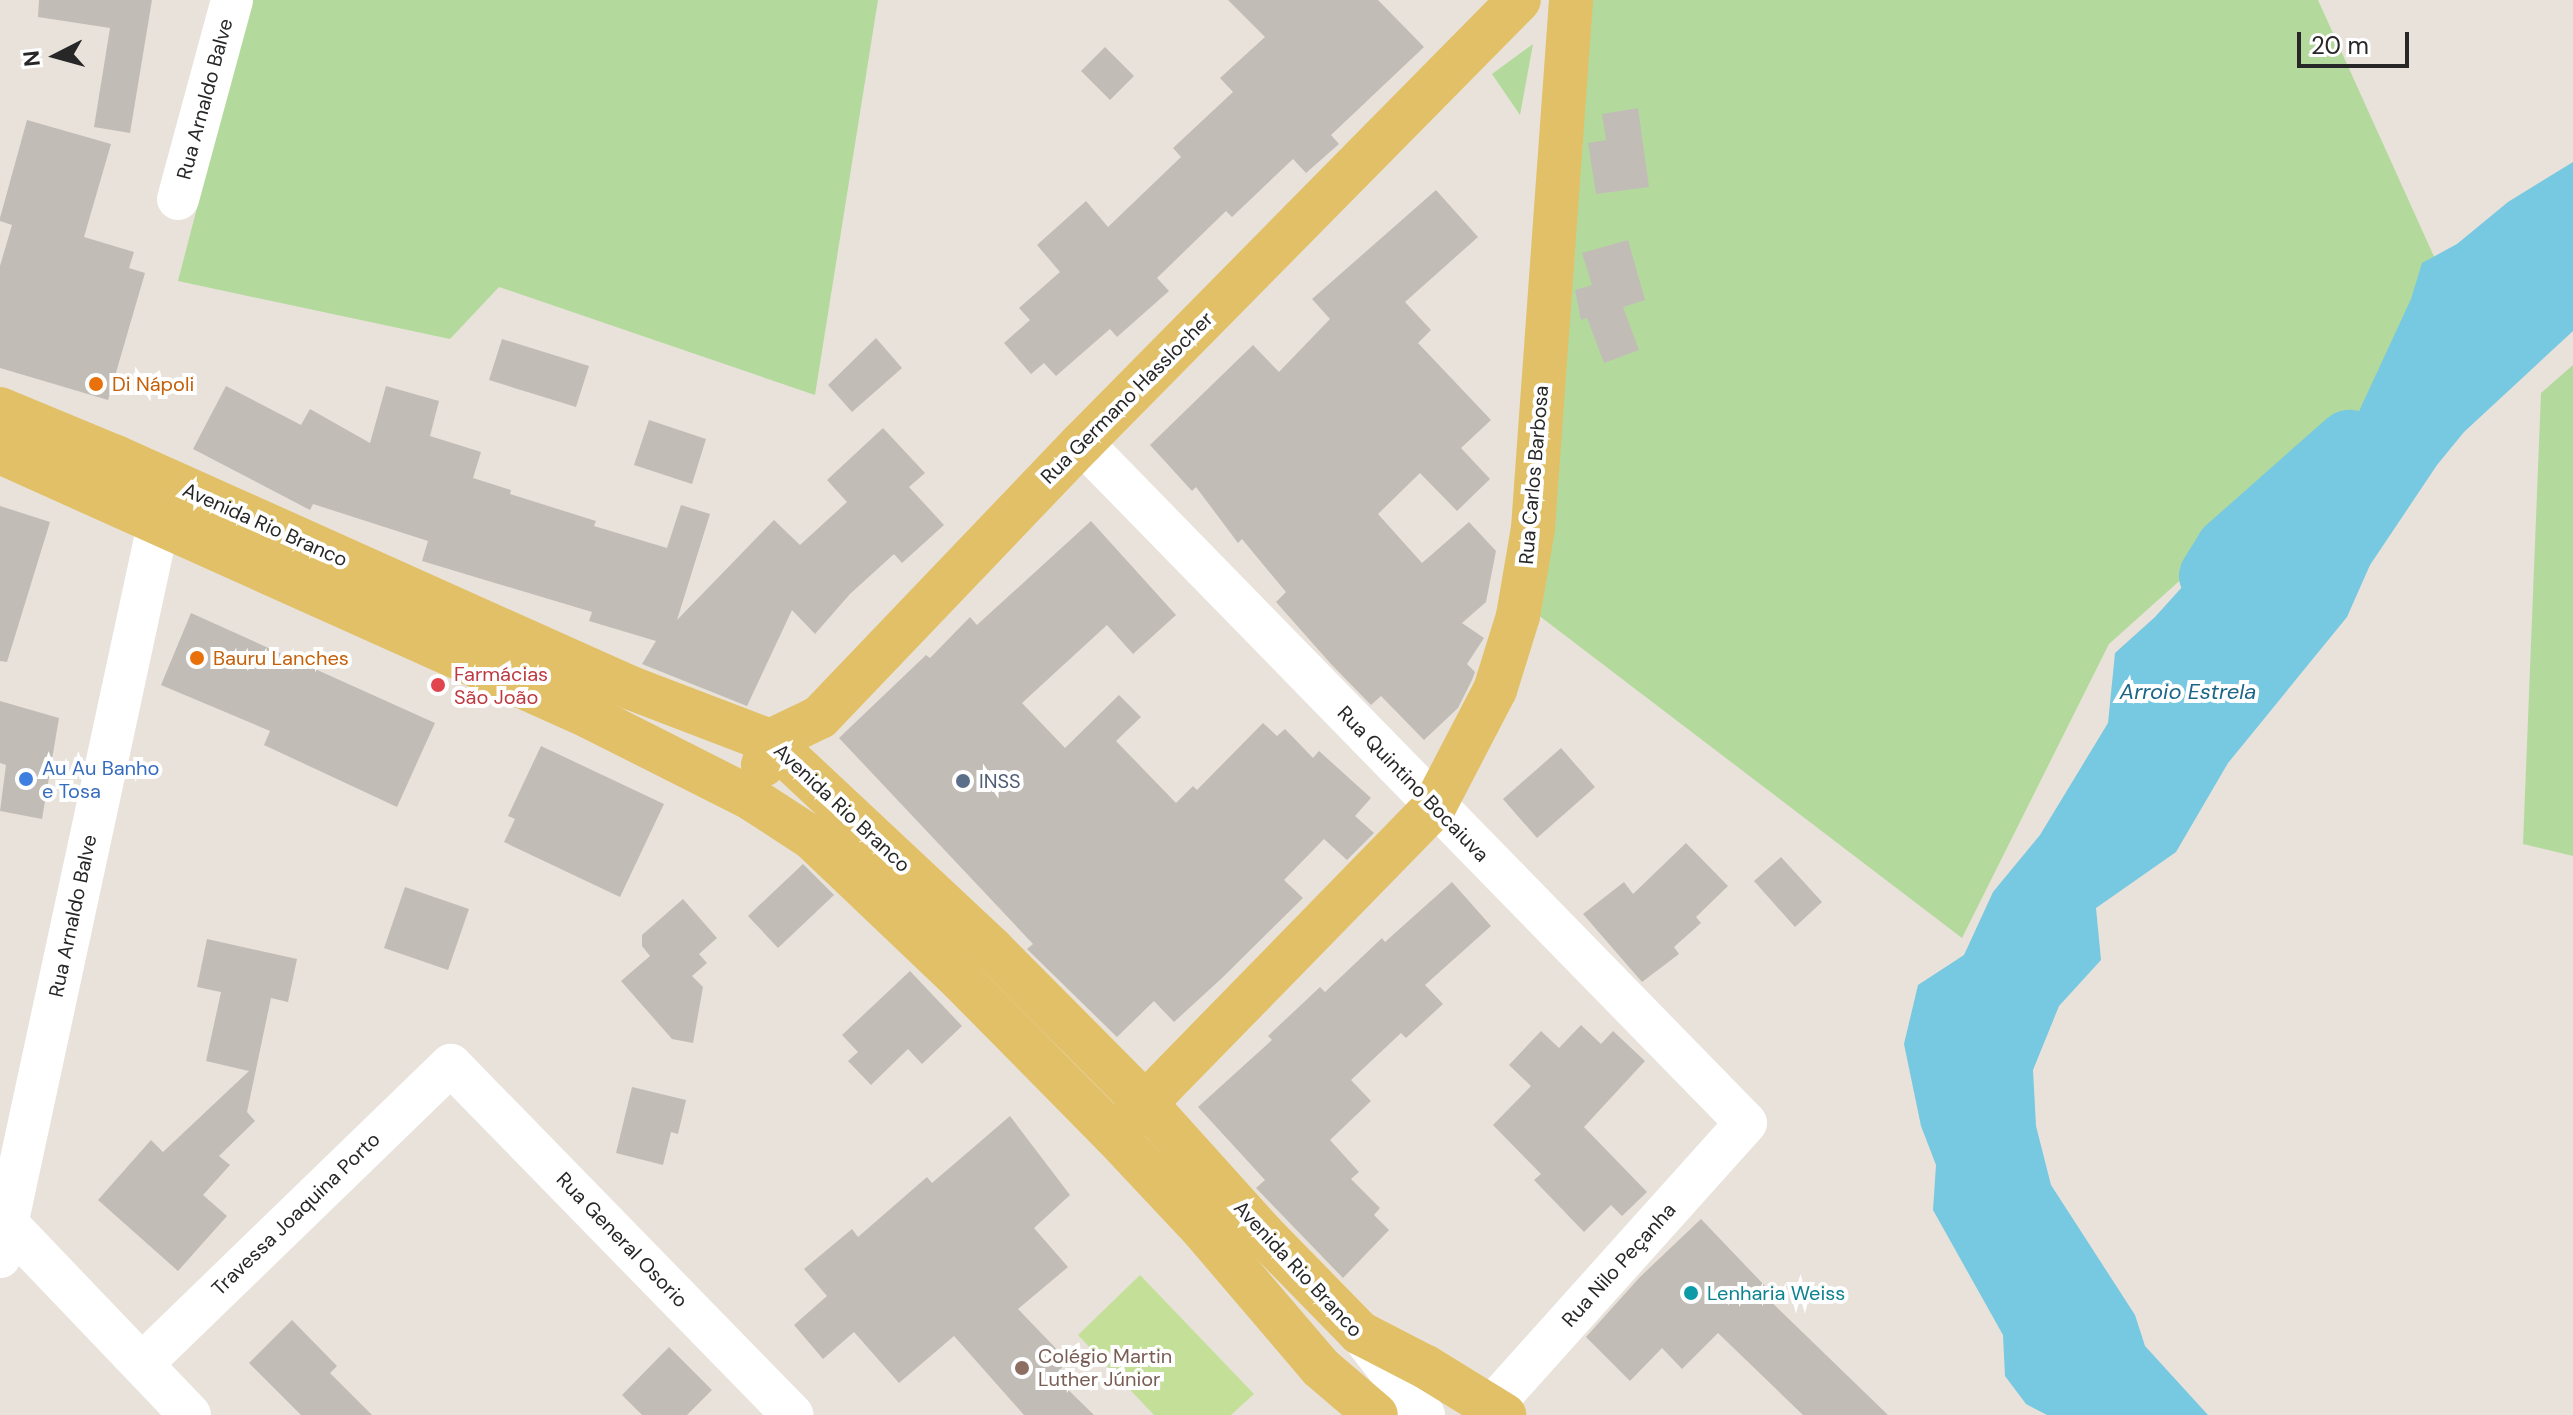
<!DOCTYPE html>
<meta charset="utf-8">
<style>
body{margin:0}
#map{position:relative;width:2573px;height:1415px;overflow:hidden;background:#e8e2da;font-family:"DM Sans",sans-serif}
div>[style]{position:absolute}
.green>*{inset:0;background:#b3da9c}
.pitch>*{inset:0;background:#c4e098}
.water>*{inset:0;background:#77c8e1}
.river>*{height:66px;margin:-33px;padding:0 33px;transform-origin:33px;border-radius:33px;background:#77c8e1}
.building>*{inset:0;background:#c1bcb6}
.minor>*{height:42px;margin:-21px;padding:0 21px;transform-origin:21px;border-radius:21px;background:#fff}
.major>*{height:44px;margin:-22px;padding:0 22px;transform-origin:22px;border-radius:22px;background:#e1c067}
.dots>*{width:22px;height:22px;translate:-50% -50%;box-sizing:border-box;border:4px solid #fff;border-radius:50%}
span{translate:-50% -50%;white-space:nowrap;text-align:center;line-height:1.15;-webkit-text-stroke:8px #fff;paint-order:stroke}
.street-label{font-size:20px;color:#272727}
.food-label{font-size:20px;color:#c56008}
.left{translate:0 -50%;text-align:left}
.health-label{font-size:20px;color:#be3a42}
.shop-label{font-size:20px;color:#366cbe}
.service-label{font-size:20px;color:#4e5e75}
.culture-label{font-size:20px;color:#0d838f}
.education-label{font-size:20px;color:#785e54}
.water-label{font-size:22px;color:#1b6688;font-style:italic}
.north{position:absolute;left:16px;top:16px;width:80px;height:80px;-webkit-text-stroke:6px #fff;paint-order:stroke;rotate:264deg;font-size:22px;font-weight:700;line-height:32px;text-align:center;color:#272727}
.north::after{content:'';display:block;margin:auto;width:28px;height:36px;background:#272727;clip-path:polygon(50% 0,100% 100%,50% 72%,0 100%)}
.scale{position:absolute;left:2297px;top:32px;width:112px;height:36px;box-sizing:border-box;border:4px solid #272727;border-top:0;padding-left:10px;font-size:24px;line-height:28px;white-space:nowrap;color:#272727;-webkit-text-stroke:6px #fff;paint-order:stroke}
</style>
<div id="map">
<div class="green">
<i style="clip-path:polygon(251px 0,878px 0,815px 395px,499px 287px,450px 339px,178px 281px)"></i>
<i style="clip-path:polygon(1580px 0,2318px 0,2465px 325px,2109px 644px,1962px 938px,1529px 608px)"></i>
<i style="clip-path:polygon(1533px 44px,1520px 115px,1492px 74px)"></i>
<i style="clip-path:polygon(2573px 365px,2573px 856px,2523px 844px,2541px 393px)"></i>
</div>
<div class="pitch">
<i style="clip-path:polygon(1140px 1275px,1254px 1394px,1231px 1415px,1154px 1415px,1078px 1335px)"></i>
</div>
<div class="water">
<i style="clip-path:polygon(2573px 162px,2573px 331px,2464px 432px,2437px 465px,2370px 565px,2347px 617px,2228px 763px,2176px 852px,2096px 908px,2101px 960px,2059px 1006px,2033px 1070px,2036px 1126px,2051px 1185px,2135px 1315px,2145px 1346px,2208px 1415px,2047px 1415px,2026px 1404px,2005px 1376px,2003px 1335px,1933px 1210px,1936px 1165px,1921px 1126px,1904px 1044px,1918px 985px,1964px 955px,1993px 892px,2040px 835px,2108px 723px,2115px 653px,2155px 617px,2220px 545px,2277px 508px,2354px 422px,2411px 299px,2422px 263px,2457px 244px,2508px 202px)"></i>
</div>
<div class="river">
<i style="left:2212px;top:576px;width:31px;rotate:-58deg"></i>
<i style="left:2228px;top:550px;width:162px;rotate:-41.5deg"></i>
</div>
<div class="building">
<i style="clip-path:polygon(39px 0,152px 0,130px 133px,94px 127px,110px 28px,38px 17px)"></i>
<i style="clip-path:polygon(1228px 0,1378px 0,1424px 47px,1331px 135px,1339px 144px,1306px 173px,1293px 159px,1232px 217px,1226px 211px,1157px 278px,1169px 291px,1117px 337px,1110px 329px,1056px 376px,1044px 363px,1031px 374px,1004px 343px,1030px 320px,1019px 308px,1060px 272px,1037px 245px,1086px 201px,1108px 227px,1181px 157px,1173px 148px,1233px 92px,1220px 78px,1265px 37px)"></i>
<i style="clip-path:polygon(1105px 47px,1134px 76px,1110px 100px,1081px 71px)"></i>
<i style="clip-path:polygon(1638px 108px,1649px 187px,1596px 194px,1588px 143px,1606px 140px,1602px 114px)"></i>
<i style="clip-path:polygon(27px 120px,111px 144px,84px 237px,134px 252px,129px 268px,145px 273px,108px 400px,0 368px,0 266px,12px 225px,0 221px,0 218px)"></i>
<i style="clip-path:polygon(1436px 190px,1478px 237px,1405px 302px,1431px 330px,1418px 343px,1491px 420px,1461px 448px,1490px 479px,1457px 511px,1420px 473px,1378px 514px,1422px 563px,1469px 522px,1496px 551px,1486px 602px,1462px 623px,1484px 638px,1467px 664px,1475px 672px,1472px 680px,1458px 708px,1424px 740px,1381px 696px,1371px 705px,1331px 664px,1276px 602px,1286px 592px,1242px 539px,1238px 543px,1196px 487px,1192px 491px,1150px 445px,1253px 345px,1279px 372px,1330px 319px,1312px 299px)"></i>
<i style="clip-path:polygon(1628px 240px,1645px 300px,1623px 307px,1639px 350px,1604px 363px,1587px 318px,1581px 320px,1575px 290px,1592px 285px,1582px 253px)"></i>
<i style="clip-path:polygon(876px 338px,902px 368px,852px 412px,828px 385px)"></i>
<i style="clip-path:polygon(502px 339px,589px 366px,576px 407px,489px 380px)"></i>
<i style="clip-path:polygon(226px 386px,301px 425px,310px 409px,370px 443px,386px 386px,439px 401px,430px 436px,481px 452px,473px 478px,511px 490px,510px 494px,596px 521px,594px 526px,667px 548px,681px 505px,710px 514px,677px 620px,774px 520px,800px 545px,847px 502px,827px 480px,883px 428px,925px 473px,909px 487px,944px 525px,902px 563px,894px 554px,850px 594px,815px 634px,792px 610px,747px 706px,642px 664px,656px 641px,589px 621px,592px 612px,422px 561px,428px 541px,313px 504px,310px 510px,193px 449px)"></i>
<i style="clip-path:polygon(649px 420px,706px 439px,692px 484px,634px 465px)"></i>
<i style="clip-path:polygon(0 506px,50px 522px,7px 662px,0 661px)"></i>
<i style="clip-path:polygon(1091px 521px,1176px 615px,1133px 654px,1107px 625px,1022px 703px,1065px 748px,1119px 695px,1141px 717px,1116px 741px,1176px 803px,1193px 786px,1197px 790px,1263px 723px,1277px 736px,1285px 729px,1313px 758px,1319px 751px,1371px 798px,1355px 816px,1374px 833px,1347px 860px,1324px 839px,1284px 880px,1303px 898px,1222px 978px,1174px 1022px,1154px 1001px,1117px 1037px,1027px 949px,1033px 944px,839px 738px,926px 655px,930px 658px,970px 617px,977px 625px)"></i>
<i style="clip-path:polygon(191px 613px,435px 723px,397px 807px,264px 745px,270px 731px,161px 685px)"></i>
<i style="clip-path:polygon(0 701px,59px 718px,42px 819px,0 811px,6px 765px,0 763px)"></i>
<i style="clip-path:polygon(541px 746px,664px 804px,620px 897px,504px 842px,515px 819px,508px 816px)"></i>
<i style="clip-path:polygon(1561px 748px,1595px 787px,1537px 838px,1503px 799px)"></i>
<i style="clip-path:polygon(1686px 843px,1728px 886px,1696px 917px,1701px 923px,1674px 947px,1679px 954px,1642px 982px,1583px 914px,1624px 882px,1633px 894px)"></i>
<i style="clip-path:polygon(1781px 857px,1822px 902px,1795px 927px,1754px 881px)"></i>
<i style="clip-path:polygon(803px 864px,834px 895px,778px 948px,748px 916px)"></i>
<i style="clip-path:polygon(1452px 882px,1491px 926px,1425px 985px,1443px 1004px,1406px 1038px,1401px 1033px,1351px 1080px,1371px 1101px,1330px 1140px,1359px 1172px,1351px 1179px,1380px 1208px,1374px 1215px,1389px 1230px,1343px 1278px,1256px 1188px,1265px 1180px,1198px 1107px,1272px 1040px,1268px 1036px,1320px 987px,1325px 992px,1382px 938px,1385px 942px)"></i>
<i style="clip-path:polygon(405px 887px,469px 909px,448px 970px,384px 948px)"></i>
<i style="clip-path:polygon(683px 899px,717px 938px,699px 954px,707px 963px,692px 976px,703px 987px,693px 1043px,672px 1039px,621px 981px,650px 956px,642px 946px,642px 935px)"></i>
<i style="clip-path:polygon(207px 939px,297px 959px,288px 1002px,271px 998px,247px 1112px,255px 1121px,219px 1156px,230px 1165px,203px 1195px,227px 1216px,178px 1271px,98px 1200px,151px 1140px,163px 1152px,249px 1071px,206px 1061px,221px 992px,197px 987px)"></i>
<i style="clip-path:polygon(910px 971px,962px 1026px,922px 1064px,908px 1049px,871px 1085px,848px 1061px,858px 1052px,842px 1035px)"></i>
<i style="clip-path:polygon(1581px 1025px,1601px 1044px,1613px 1031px,1645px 1061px,1584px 1127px,1647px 1192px,1622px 1216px,1611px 1205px,1584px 1232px,1534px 1180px,1541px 1174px,1493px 1125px,1531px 1086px,1509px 1065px,1541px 1031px,1559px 1048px)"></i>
<i style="clip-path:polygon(632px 1087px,686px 1100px,678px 1134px,671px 1132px,663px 1165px,616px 1153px)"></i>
<i style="clip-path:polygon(1010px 1116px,1070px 1195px,1034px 1228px,1068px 1267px,1018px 1309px,1068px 1361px,1054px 1376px,1094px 1415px,1024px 1415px,954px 1336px,899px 1383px,854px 1332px,823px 1359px,794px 1325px,827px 1296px,804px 1269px,852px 1229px,858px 1237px,927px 1177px,932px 1183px)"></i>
<i style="clip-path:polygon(1701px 1219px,1766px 1287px,1761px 1292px,1888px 1415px,1803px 1415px,1718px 1333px,1682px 1369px,1662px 1348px,1630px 1381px,1586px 1337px,1640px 1277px)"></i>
<i style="clip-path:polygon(292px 1320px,337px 1366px,330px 1373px,372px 1415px,301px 1415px,249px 1363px)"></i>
<i style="clip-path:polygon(669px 1347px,712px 1390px,687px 1415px,642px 1415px,622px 1395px)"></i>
</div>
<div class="minor">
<i style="left:178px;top:199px;width:206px;rotate:-74.8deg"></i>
<i style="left:1082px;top:443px;width:950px;rotate:45.68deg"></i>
<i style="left:1746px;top:1123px;width:382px;rotate:131.9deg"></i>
<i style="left:0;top:1216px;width:275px;rotate:46.3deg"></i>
<i style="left:0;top:1257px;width:787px;rotate:-77.82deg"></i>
<i style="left:1360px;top:1333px;width:104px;rotate:52deg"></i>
<i style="left:142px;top:1364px;width:430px;rotate:-44.1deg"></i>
<i style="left:451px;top:1065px;width:489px;rotate:45.7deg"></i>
</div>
<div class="major">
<i style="left:0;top:409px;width:126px;rotate:22.5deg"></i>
<i style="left:116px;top:457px;width:564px;rotate:24.16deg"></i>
<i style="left:631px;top:688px;width:149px;rotate:20.9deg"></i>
<i style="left:770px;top:741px;width:304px;rotate:43.1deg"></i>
<i style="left:992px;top:949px;width:218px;rotate:45.2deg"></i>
<i style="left:1146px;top:1104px;width:175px;rotate:48deg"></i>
<i style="left:1263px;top:1234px;width:139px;rotate:45.6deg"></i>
<i style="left:1360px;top:1333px;width:74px;rotate:27.3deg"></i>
<i style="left:1426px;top:1367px;width:92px;rotate:31.6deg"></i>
<i style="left:0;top:452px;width:645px;rotate:24.18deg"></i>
<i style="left:588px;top:716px;width:184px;rotate:26.8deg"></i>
<i style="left:752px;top:799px;width:72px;rotate:33deg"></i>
<i style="left:812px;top:838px;width:207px;rotate:43.6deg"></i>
<i style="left:962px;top:981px;width:216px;rotate:45.4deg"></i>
<i style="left:1114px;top:1135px;width:132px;rotate:46.8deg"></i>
<i style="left:1204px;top:1231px;width:180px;rotate:49.5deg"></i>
<i style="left:1321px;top:1368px;width:72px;rotate:40.5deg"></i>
<i style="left:763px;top:765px;width:25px;rotate:-74deg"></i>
<i style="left:770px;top:741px;width:55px;rotate:-25.6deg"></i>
<i style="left:820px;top:717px;width:379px;rotate:-46.3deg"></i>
<i style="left:1082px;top:443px;width:622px;rotate:-45.39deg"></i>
<i style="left:1126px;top:1123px;width:441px;rotate:-45.7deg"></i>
<i style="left:1434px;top:807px;width:132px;rotate:-62.5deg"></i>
<i style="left:1495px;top:690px;width:77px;rotate:-72.7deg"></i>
<i style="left:1518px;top:616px;width:89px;rotate:-80.3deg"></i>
<i style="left:1533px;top:528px;width:529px;rotate:-85.88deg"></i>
</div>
<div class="dots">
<i style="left:96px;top:384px;background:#e8710a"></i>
<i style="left:197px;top:658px;background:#e8710a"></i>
<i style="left:438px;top:685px;background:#e0444e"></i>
<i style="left:26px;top:779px;background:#3f7fe0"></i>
<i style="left:963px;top:781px;background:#5c6f8a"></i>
<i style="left:1691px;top:1293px;background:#0f9aa8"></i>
<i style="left:1022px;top:1368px;background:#8d6e63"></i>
</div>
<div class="street-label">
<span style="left:205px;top:99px;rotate:-75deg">Rua Arnaldo Balve</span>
<span style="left:1127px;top:398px;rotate:-45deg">Rua Germano Hasslocher</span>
<span style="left:1534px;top:475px;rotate:-85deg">Rua Carlos Barbosa</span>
<span style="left:265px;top:525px;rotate:24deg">Avenida Rio Branco</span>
<span style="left:1413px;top:784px;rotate:46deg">Rua Quintino Bocaiuva</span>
<span style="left:842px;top:808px;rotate:43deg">Avenida Rio Branco</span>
<span style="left:73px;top:916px;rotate:-78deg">Rua Arnaldo Balve</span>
<span style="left:296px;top:1214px;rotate:-44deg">Travessa Joaquina Porto</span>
<span style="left:622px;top:1240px;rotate:46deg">Rua General Osorio</span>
<span style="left:1619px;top:1265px;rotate:-48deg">Rua Nilo Peçanha</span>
<span style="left:1298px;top:1269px;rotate:47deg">Avenida Rio Branco</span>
</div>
<div class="food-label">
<span class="left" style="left:112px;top:384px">Di Nápoli</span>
<span class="left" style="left:213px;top:658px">Bauru Lanches</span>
</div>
<div class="health-label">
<span class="left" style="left:454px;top:686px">Farmácias<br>São João</span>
</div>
<div class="shop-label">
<span class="left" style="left:42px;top:780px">Au Au Banho<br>e Tosa</span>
</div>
<div class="service-label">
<span class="left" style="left:979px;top:781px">INSS</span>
</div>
<div class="culture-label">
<span class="left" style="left:1707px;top:1293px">Lenharia Weiss</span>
</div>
<div class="education-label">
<span class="left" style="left:1038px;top:1368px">Colégio Martin<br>Luther Júnior</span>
</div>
<div class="water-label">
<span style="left:2188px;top:692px">Arroio Estrela</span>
</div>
<div class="north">N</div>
<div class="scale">20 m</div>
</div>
